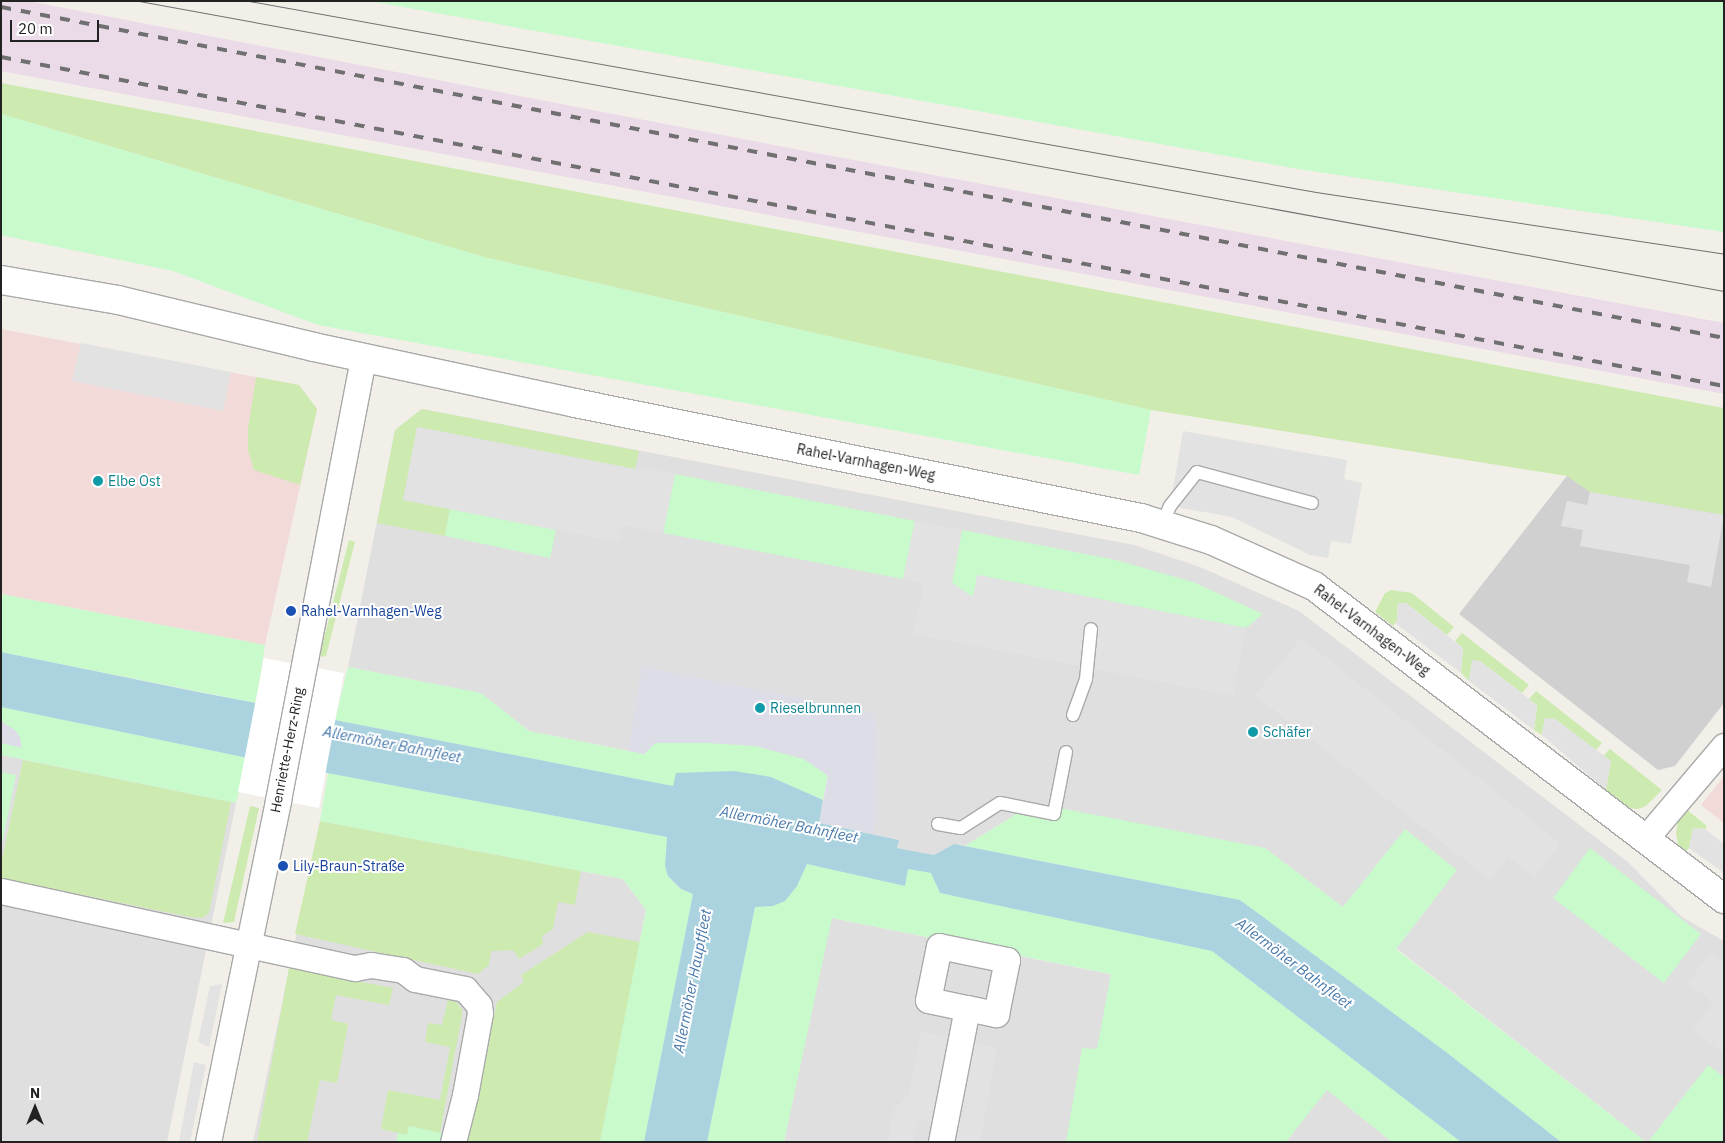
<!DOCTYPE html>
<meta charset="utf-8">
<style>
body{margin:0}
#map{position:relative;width:1725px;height:1143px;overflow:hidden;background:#f2efe9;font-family:"IBM Plex Sans",sans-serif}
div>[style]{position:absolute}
.residential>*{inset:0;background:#e0dfdf}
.commercial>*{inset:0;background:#f2dad9}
.industrial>*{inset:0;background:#ebdbe8}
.religious>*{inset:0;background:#d0d0d0}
.grass>*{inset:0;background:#cdebb0}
.park>*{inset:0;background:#c8facc}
.parking>*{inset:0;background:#e2e2e2}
.plaza>*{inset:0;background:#dddde8}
.water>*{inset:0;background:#aad3df}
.pier>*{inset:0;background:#fff}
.roads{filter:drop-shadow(1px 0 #a9a9a9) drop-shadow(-1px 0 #a9a9a9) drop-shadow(0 1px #a9a9a9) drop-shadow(0 -1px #a9a9a9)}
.service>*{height:12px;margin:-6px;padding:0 6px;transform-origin:6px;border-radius:6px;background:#fff}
.minor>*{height:25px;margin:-12.5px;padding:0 12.5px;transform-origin:12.5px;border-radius:12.5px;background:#fff}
.tertiary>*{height:28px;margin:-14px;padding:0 14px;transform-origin:14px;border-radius:14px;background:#fff}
.tram>*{height:1px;margin:-0.5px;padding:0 0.5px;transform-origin:0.5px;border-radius:0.5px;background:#707070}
.rail>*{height:4px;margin-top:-2px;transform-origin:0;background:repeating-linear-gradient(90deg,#707070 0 10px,transparent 0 20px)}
.dots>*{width:14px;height:14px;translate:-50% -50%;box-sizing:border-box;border:2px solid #fff;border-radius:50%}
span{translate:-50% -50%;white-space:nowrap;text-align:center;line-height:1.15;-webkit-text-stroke:4px #fff;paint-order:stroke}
.street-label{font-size:14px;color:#222}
.culture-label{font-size:14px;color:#0d838f}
.left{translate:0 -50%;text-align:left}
.transit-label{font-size:14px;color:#164399}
.water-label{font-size:15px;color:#4a7aab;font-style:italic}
.frame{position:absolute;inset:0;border:2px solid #222;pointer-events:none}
.north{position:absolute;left:10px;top:1083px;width:50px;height:50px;-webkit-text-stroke:4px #fff;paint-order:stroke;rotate:0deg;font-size:14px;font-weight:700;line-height:20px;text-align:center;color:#222}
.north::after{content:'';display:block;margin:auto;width:18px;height:22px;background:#222;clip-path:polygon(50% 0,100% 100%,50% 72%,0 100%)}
.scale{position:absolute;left:10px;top:20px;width:89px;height:22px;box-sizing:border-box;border:2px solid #222;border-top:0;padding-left:6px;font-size:15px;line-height:18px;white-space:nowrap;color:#222;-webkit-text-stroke:4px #fff;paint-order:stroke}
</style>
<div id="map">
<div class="residential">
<i style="clip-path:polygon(422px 409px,1134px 545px,1200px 567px,1299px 611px,1628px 862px,1682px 917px,1724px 941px,1724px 1142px,1646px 1142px,1396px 948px,1034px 803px,965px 846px,954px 844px,934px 855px,897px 848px,899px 840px,819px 823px,828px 776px,644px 754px,529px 731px,480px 693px,348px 667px,395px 430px)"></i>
<i style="clip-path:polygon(1px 755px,236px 803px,167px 1142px,1px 1142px)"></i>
<i style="clip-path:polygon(320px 821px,623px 879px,646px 910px,600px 1142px,253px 1142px)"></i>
<i style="clip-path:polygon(831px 918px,1209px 994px,1392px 1142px,784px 1142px)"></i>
</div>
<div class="commercial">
<i style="clip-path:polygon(1px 329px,299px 385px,317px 409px,265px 645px,1px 594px)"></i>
<i style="clip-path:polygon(1724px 776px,1724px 823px,1701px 805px)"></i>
</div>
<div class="industrial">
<i style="clip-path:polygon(1px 1px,28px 1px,800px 150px,1724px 323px,1724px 394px,1px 71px)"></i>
</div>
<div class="religious">
<i style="clip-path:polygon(1577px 463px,1724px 490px,1724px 703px,1675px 766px,1658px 770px,1459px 614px)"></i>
</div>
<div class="grass">
<i style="clip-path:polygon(1px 83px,1724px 408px,1724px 515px,1590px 492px,1567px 476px,1151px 410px,487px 258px,1px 114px)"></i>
<i style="clip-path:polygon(256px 377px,299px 385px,317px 409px,300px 485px,254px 470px,248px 450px,248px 429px)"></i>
<i style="clip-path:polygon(422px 409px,639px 451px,635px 469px,418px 427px,403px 500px,450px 509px,445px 536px,377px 523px,395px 430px)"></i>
<i style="clip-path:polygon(349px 540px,355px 542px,326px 656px,321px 657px,321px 650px)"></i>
<i style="clip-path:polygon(1391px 590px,1412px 593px,1454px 627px,1447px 635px,1406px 603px,1398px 603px,1397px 621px,1393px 626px,1375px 612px,1385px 593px)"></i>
<i style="clip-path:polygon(1462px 633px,1529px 685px,1522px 693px,1480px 661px,1472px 661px,1469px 681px,1461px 673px,1463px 648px,1455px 641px)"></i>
<i style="clip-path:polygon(1536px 691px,1602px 743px,1596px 750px,1555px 719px,1545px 718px,1542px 735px,1534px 730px,1537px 706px,1529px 699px)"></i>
<i style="clip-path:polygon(1610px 749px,1662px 790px,1646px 806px,1638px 809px,1627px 808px,1606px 790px,1611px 761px,1603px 756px)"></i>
<i style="clip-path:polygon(23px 760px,231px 802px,209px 913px,202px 918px,190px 917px,1px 878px,1px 864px)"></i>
<i style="clip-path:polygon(250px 806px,259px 808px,234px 922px,223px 923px)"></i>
<i style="clip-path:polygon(1686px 809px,1707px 826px,1705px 829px,1693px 828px,1689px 848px,1684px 853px,1679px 849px,1676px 833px,1678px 822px)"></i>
<i style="clip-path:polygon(320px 821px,581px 871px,575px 905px,558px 902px,553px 929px,542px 936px,543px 944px,519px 959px,513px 950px,491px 951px,489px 965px,478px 974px,295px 934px)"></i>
<i style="clip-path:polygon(588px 932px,640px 942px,600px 1142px,468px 1142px,497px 1002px,524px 982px,521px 975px)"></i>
<i style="clip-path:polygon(289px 968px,393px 988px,389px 1005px,336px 995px,331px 1020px,348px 1024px,337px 1083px,320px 1080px,307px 1142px,257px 1142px)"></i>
<i style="clip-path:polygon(448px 1000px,456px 1002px,462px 1010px,462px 1015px,440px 1133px,409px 1126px,407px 1135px,381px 1129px,388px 1090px,440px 1100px,450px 1047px,425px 1042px,428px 1023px,442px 1025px)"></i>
</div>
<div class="park">
<i style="clip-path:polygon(370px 1px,1724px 1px,1724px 232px,1298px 169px)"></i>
<i style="clip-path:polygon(1px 114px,487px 258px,1151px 410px,1139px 475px,318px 325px,173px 271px,5px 236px,1px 234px)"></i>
<i style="clip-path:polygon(675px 474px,915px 521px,903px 579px,663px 533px)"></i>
<i style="clip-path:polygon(450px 509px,556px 530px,550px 558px,445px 536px)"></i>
<i style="clip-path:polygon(962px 530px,1116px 560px,1193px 582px,1263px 614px,1246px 628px,978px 575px,973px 598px,952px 583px)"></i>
<i style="clip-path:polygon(1px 594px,265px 645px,256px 703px,1px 652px)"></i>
<i style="clip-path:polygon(348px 667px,481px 693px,529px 731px,644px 754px,655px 743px,710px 743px,756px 746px,804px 759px,828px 775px,823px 800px,771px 777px,673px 786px,335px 720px)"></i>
<i style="clip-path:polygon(1px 707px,248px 758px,236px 803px,1px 755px)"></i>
<i style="clip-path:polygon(1px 772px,16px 775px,1px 849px)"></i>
<i style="clip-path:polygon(328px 773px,667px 837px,665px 866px,668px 876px,680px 889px,693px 894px,644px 1142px,600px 1142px,646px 910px,623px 879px,320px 821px)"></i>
<i style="clip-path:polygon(1034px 803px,1265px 848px,1343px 907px,1405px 829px,1457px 870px,1396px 949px,1646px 1142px,1561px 1142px,1446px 1052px,1240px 900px,965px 846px)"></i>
<i style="clip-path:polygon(1590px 848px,1701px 934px,1664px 983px,1553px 898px)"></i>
<i style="clip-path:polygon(807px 864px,905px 886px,908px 869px,931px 873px,940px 893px,1212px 951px,1461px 1142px,1392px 1142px,1327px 1090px,1286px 1142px,1066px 1142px,1082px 1048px,1097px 1049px,1111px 974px,832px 918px,784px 1142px,707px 1142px,755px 907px,773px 906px,797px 886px)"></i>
<i style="clip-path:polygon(1708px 1065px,1724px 1077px,1722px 1142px,1648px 1142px)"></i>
<i style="clip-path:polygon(409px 1126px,446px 1134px,444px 1142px,396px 1142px,398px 1133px,407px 1135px)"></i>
</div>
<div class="parking">
<i style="clip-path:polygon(81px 343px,231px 372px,223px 411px,72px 381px)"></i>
<i style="clip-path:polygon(417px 427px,635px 469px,642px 467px,675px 474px,663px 533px,622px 525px,619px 542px,403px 500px)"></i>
<i style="clip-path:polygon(1183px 431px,1347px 460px,1344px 479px,1362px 483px,1351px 544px,1331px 541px,1328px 558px,1310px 555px,1232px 517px,1170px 506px)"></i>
<i style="clip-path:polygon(1590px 492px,1724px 515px,1711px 587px,1687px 582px,1690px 565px,1580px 546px,1583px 530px,1561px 526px,1567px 501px,1587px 505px)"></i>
<i style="clip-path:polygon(915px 521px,962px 530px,952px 583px,973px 597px,977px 575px,1246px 628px,1233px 696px,914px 634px,924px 584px,903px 579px)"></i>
<i style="clip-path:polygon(1398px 603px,1406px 603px,1463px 648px,1461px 673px,1395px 623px,1397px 621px)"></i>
<i style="clip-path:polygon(1301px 638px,1560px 843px,1534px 877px,1508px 857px,1490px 880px,1255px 695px)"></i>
<i style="clip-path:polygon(1472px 660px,1480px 661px,1537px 705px,1534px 730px,1469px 681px)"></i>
<i style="clip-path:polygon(1545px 718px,1555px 719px,1611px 761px,1606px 790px,1542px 735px)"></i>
<i style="clip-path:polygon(1693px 828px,1705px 829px,1724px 844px,1724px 873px,1689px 848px)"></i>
<i style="clip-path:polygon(1711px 952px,1724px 963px,1724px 1054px,1693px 1029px,1713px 1003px,1688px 983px)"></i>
<i style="clip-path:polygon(222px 984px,209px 1047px,198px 1042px,210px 986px)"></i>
<i style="clip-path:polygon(921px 1032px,949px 1037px,931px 1122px,918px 1119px,913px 1142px,887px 1142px,893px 1111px,909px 1094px)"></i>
<i style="clip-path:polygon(967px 1042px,997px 1048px,980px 1142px,949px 1142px)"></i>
<i style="clip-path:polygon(194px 1062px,206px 1065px,190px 1142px,179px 1142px)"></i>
</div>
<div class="plaza">
<i style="clip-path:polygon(642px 666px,876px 714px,877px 811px,873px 834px,819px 823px,828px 776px,804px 759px,756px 746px,710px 743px,655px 743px,644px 754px,628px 751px)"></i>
<i style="clip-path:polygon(1px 721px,15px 730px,20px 737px,22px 748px,1px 743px)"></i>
</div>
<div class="water">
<i style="clip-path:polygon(1px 652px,198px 692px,256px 703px,269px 702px,335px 720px,673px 786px,676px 773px,734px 771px,771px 777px,823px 800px,819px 823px,899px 840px,897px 848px,934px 855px,954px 844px,1240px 900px,1446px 1052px,1561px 1142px,1461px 1142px,1212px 951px,940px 893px,931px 873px,908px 869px,905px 886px,807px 864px,797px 886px,785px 901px,773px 906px,755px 907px,707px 1142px,644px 1142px,693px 894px,681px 889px,668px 876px,665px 866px,667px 837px,248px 758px,1px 707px)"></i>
</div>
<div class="pier">
<i style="clip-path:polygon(264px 658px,344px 673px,319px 808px,238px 792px)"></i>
</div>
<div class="roads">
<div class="service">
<i style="left:1162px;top:524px;width:20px;rotate:-66deg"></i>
<i style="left:1170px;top:506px;width:43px;rotate:-51.5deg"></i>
<i style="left:1197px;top:472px;width:119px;rotate:15.1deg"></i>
<i style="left:1073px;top:715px;width:38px;rotate:-70deg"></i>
<i style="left:1086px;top:679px;width:50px;rotate:-84.3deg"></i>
<i style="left:938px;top:824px;width:23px;rotate:10deg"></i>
<i style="left:961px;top:828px;width:46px;rotate:-32.7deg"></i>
<i style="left:1000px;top:803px;width:55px;rotate:11.5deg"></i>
<i style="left:1054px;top:814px;width:63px;rotate:-79deg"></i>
</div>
<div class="minor">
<i style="left:1645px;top:839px;width:122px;rotate:-49.7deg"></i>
<i style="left:1px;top:891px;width:362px;rotate:12.3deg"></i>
<i style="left:355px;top:968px;width:16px;rotate:-11deg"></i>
<i style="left:371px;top:965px;width:32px;rotate:9deg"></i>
<i style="left:403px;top:970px;width:15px;rotate:37deg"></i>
<i style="left:415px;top:979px;width:51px;rotate:11.3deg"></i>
<i style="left:465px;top:989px;width:21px;rotate:49deg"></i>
<i style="left:479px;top:1005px;width:8px;rotate:83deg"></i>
<i style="left:480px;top:1013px;width:83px;rotate:100.4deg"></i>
<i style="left:465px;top:1095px;width:49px;rotate:104.3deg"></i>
<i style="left:208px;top:1142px;width:349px;rotate:-78.4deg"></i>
<i style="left:278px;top:800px;width:451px;rotate:-79.1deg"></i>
<i style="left:941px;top:1142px;width:136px;rotate:-79deg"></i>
<i style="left:967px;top:1008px;width:30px;rotate:12deg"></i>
<i style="left:996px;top:1014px;width:55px;rotate:-78.5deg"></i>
<i style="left:1007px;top:960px;width:69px;rotate:-168.4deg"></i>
<i style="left:939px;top:946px;width:55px;rotate:101.5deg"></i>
<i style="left:928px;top:1000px;width:40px;rotate:12deg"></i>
</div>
<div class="tertiary">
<i style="left:1px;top:280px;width:119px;rotate:9.7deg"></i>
<i style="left:118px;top:300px;width:202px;rotate:13.5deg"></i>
<i style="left:314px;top:347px;width:267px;rotate:12.1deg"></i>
<i style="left:575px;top:403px;width:578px;rotate:11.49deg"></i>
<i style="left:1141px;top:518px;width:73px;rotate:17.4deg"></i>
<i style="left:1211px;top:540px;width:113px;rotate:24.1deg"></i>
<i style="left:1314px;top:586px;width:516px;rotate:37.36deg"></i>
</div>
</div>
<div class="tram">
<i style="left:139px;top:1px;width:1611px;rotate:10.37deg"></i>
<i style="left:249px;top:1px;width:1084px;rotate:10.15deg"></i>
<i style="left:1316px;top:192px;width:413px;rotate:8.6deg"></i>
</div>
<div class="rail">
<i style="left:1px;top:7px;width:1755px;rotate:10.87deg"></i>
<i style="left:1px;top:57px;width:1754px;rotate:10.81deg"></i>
</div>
<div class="dots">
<i style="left:98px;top:481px;background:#0f9aa8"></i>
<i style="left:291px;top:611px;background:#1a4fb4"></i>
<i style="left:760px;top:708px;background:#0f9aa8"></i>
<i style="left:1253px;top:732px;background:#0f9aa8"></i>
<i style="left:283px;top:866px;background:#1a4fb4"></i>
</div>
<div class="street-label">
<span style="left:866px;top:462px;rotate:11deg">Rahel-Varnhagen-Weg</span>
<span style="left:1372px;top:630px;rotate:37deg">Rahel-Varnhagen-Weg</span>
<span style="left:287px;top:750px;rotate:-79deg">Henriette-Herz-Ring</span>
</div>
<div class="culture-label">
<span class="left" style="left:108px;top:481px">Elbe Ost</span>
<span class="left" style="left:770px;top:708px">Rieselbrunnen</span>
<span class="left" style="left:1263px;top:732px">Schäfer</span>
</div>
<div class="transit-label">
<span class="left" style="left:301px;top:611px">Rahel-Varnhagen-Weg</span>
<span class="left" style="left:293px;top:866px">Lily-Braun-Straße</span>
</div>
<div class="water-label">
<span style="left:392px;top:744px;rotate:11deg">Allermöher Bahnfleet</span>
<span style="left:789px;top:824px;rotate:11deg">Allermöher Bahnfleet</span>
<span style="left:1294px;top:963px;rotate:37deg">Allermöher Bahnfleet</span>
<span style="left:692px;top:981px;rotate:-79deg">Allermöher Hauptfleet</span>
</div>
<div class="frame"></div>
<div class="north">N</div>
<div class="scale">20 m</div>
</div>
